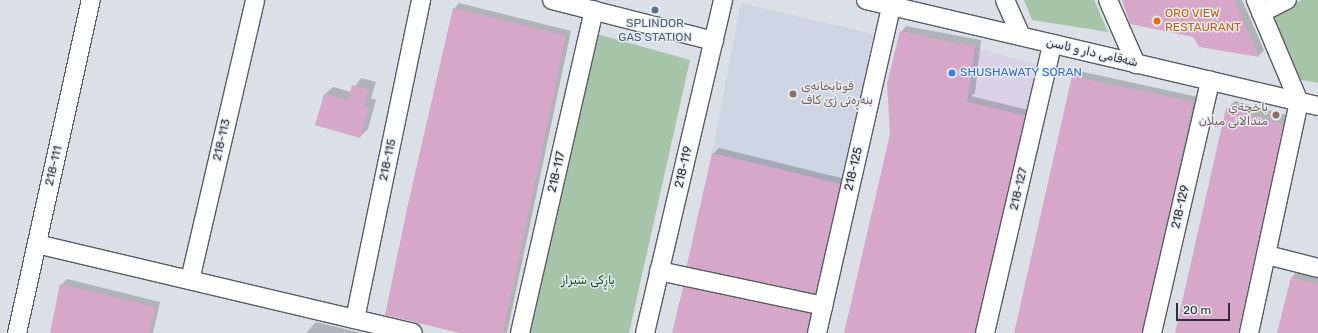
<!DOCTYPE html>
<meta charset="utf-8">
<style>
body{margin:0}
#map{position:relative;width:1318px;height:333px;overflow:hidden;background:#dbe0e7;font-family:Rubik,"Noto Sans Arabic",sans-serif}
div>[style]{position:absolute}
.commercial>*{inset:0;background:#d9d2e7}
.built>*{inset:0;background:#ccd5e1}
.green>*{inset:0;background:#a5c4a8}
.shadow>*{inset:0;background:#0003}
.building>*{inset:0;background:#d7a7c9}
.roads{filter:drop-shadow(1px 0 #585c62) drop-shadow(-1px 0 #585c62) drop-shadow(0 1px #585c62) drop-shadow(0 -1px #585c62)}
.minor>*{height:18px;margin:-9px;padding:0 9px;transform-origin:9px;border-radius:9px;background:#fff}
.dots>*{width:11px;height:11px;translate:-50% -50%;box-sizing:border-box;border:2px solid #e8edf4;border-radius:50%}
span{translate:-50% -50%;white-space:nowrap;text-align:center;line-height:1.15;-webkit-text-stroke:3px #e8edf4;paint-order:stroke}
.food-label{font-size:12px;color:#c56008}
.left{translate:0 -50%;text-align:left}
.service-label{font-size:12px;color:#4e5e75}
.street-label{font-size:12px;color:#2d2f31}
.shop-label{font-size:12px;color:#366cbe}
.education-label{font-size:12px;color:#785e54}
.right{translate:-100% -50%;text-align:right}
.park-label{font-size:12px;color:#0d5021}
.scale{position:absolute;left:1176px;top:303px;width:54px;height:18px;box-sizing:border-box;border:2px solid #2d2f31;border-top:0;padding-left:5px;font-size:12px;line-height:14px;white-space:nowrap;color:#2d2f31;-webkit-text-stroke:3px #e8edf4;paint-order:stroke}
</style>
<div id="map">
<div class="commercial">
<i style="clip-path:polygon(975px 47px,1042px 66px,1031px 117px,967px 102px)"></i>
</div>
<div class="built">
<i style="clip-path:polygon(741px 3px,873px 34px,844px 185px,712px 153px)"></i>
</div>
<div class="green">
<i style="clip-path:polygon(1024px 0,1094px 0,1108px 32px,1032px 20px)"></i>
<i style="clip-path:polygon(1302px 0,1318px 0,1318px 83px,1297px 79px,1264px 19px)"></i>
<i style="clip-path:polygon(597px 34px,690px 60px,629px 333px,522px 333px)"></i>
</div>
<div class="shadow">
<i style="clip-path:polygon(1123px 0,1242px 0,1264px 50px,1259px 56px,1200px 46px,1194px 34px)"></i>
<i style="clip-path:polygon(459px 3px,571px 31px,507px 333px,462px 333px,454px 9px)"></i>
<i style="clip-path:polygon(906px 26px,981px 40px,975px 93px,971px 96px,1036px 112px,846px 333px,891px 134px,901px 32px)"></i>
<i style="clip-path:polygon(1079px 71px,1198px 97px,1147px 333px,1016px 333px,1073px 76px)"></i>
<i style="clip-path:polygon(361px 78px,376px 82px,371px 98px,376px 100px,368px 129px,360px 137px,325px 94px,333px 87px,351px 92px)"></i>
<i style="clip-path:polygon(1235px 101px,1294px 117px,1176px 333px,1227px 109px)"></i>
<i style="clip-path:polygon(719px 148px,849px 180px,824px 292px,713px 154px)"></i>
<i style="clip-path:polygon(1297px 271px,1318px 277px,1318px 333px,1279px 333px,1292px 277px)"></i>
<i style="clip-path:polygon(67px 279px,160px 302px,153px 333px,51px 333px,61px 285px)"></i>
<i style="clip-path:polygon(316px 322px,361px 333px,306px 333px)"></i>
</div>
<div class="building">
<i style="clip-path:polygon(1122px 0,1234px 0,1259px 57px,1199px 47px,1193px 37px,1130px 24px)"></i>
<i style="clip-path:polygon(453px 8px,566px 36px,503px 333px,460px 333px,385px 315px,408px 204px)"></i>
<i style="clip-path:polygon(900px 31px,975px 47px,967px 102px,1031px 117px,982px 333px,844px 333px,890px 134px,887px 84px)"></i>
<i style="clip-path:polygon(1072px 76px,1193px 102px,1143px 333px,1014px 333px)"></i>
<i style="clip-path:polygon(352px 85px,369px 90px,364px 106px,369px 107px,360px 138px,315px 125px,324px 94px,348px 100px)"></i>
<i style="clip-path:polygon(1226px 108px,1286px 125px,1242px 333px,1175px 333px)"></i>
<i style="clip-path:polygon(712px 153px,844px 185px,818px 299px,686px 269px)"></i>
<i style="clip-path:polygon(1291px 277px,1318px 284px,1318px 333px,1277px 333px)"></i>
<i style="clip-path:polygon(684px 283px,815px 313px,810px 333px,672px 333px)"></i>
<i style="clip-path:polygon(60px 284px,155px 307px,149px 333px,50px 333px)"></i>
</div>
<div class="roads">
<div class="minor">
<i style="left:552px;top:0;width:167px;rotate:14.2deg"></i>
<i style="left:866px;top:0;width:464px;rotate:13.2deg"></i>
<i style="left:1005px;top:0;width:39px;rotate:66deg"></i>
<i style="left:1108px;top:0;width:70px;rotate:66.4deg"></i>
<i style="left:1261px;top:13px;width:29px;rotate:-27deg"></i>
<i style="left:37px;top:244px;width:386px;rotate:13.3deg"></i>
<i style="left:1267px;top:255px;width:53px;rotate:14.3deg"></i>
<i style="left:659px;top:271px;width:168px;rotate:12deg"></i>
<i style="left:190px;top:280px;width:287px;rotate:-76.9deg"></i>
<i style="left:355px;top:319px;width:326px;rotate:-78.3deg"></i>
<i style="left:17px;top:333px;width:341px;rotate:-77.5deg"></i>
<i style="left:520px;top:333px;width:331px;rotate:-77.1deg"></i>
<i style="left:645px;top:333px;width:342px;rotate:-76.8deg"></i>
<i style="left:817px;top:333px;width:335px;rotate:-77.2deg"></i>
<i style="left:985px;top:333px;width:297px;rotate:-76.9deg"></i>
<i style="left:1152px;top:333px;width:259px;rotate:-77deg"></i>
<i style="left:1249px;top:333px;width:236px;rotate:-77.8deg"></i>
<i style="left:1299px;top:102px;width:111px;rotate:-112.9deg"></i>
</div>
</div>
<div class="dots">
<i style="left:655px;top:10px;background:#5c6f8a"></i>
<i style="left:1157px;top:21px;background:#e8710a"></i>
<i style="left:952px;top:73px;background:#3f7fe0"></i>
<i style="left:793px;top:94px;background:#8d6e63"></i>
<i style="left:1276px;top:115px;background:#8d6e63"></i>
</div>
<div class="food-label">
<span class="left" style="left:1165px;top:21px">ORO VIEW<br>RESTAURANT</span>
</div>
<div class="service-label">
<span style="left:655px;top:31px">SPLINDOR<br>GAS STATION</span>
</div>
<div class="street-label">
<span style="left:1092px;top:53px;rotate:13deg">شەقامی دار و ئاسن</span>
<span style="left:222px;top:140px;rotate:-77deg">218-113</span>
<span style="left:388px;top:160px;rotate:-78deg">218-115</span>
<span style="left:54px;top:166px;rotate:-77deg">218-111</span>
<span style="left:684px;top:167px;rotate:-77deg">218-119</span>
<span style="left:854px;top:169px;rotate:-77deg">218-125</span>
<span style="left:557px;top:172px;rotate:-77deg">218-117</span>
<span style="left:1019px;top:189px;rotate:-77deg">218-127</span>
<span style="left:1181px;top:207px;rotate:-77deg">218-129</span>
</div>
<div class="shop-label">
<span class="left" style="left:960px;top:73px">SHUSHAWATY SORAN</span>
</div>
<div class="education-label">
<span class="left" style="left:801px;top:94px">قوتابخانەی<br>بنەڕەتی ژێ کاف</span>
<span class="right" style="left:1268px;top:115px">باخچةي<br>مندالانى ميلان</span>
</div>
<div class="park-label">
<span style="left:588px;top:281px">پاڕکی شیراز</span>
</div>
<div class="scale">20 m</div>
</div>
